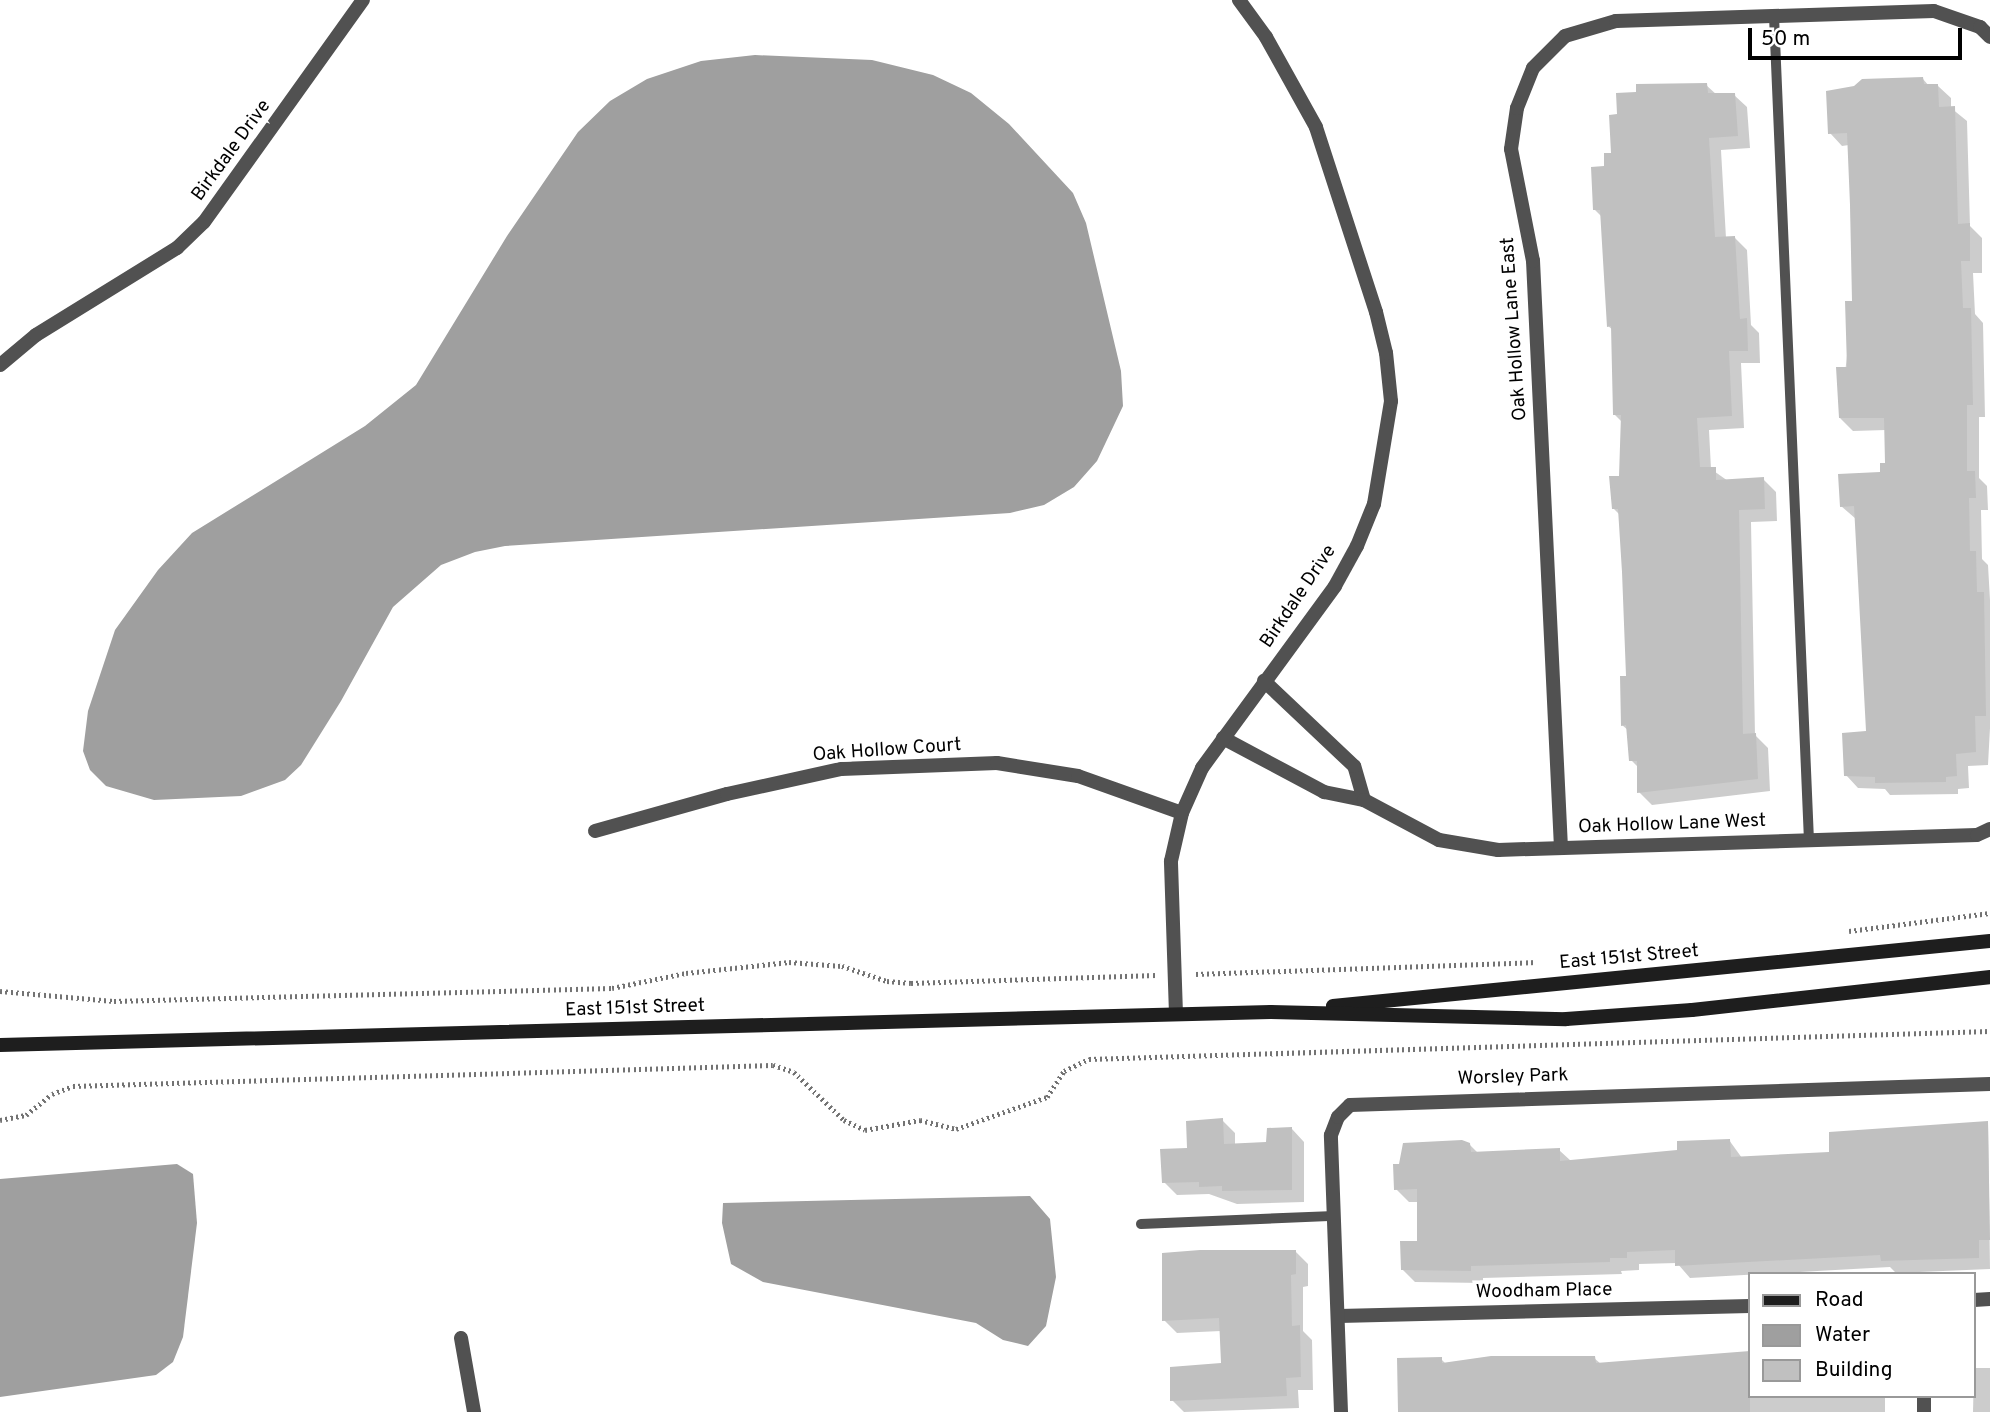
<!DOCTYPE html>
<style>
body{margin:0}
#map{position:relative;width:1990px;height:1412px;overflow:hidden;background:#fff;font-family:Overpass,sans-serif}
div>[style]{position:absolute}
.water>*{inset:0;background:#9f9f9f}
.shadow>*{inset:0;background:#0003}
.building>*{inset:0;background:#c0c0c0}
.path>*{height:4.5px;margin-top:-2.25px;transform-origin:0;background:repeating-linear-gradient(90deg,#737373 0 2px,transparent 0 5.5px)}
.lane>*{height:10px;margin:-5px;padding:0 5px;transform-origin:5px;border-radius:5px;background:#515151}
.street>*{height:14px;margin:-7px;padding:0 7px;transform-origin:7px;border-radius:7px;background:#515151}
.secondary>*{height:14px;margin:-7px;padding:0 7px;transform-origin:7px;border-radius:7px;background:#1e1e1e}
span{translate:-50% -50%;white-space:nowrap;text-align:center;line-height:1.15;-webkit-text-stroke:7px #fff;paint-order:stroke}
.street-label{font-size:19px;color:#000}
.legend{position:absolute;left:1748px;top:1272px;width:228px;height:126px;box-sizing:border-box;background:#fff;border:2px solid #999;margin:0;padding:9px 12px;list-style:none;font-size:21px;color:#000}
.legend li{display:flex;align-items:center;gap:14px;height:35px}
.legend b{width:35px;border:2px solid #999}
.scale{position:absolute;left:1748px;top:28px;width:214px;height:32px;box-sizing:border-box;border:4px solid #000;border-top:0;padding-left:9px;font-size:21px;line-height:24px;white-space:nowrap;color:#000;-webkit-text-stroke:5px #fff;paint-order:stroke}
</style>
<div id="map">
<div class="water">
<i style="clip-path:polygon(755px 55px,872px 60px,933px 75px,971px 93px,1009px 124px,1073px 193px,1086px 223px,1121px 371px,1123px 406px,1097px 461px,1074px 487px,1044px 505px,1010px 513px,505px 546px,475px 552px,441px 565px,393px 607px,341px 701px,301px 765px,285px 780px,241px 796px,154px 800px,106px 786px,90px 770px,83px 751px,88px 711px,115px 630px,158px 570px,192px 533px,365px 426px,416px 385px,507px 236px,578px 132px,610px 101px,647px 79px,701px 61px)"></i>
<i style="clip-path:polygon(177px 1164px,193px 1174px,197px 1223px,183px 1337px,173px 1362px,156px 1375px,0 1397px,0 1179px)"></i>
<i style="clip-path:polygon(1030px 1196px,1050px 1219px,1056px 1277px,1046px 1326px,1028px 1346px,1003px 1340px,976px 1323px,763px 1282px,731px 1264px,722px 1223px,723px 1203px)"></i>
</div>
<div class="shadow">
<i style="clip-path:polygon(1923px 79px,1929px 86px,1938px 86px,1951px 98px,1951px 108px,1967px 121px,1970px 226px,1982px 238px,1982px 273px,1973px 273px,1975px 314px,1983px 323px,1985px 417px,1979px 417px,1979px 478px,1987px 486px,1988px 510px,1981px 510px,1982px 559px,1988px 565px,1990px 600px,1990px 728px,1988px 765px,1968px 766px,1969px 788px,1958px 789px,1958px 794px,1890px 795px,1885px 789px,1858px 788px,1846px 775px,1868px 733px,1856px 519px,1841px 506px,1882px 473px,1886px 465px,1886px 430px,1853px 431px,1840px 418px,1853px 302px,1849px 145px,1842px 146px,1830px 133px)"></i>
<i style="clip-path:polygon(1706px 85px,1717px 95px,1734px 95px,1747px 107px,1750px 148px,1721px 150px,1726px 238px,1735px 238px,1747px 250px,1751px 325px,1759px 333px,1760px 363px,1741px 363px,1744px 428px,1709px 430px,1711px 469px,1728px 481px,1763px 479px,1776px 492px,1777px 521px,1751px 522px,1755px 735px,1768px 748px,1770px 791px,1652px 805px,1639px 792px,1639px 768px,1631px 760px,1629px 731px,1622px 725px,1628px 677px,1620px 515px,1613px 508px,1621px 478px,1622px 422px,1614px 414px,1613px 330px,1608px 326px,1602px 217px,1594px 209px,1613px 155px)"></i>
<i style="clip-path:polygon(1222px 1120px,1235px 1133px,1235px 1145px,1268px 1143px,1292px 1129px,1304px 1142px,1304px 1202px,1237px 1204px,1209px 1194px,1177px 1195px,1164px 1182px,1189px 1149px)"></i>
<i style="clip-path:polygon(1988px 1122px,1990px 1269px,1896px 1273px,1890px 1267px,1690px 1278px,1677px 1263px,1639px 1264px,1639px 1270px,1621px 1271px,1622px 1274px,1483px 1278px,1483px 1283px,1415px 1282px,1402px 1269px,1419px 1243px,1419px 1202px,1409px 1202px,1396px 1189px,1469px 1144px,1479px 1154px,1559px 1150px,1571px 1161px,1679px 1152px,1729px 1140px,1742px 1158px,1831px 1154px)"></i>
<i style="clip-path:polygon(1295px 1251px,1308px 1264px,1308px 1286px,1303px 1287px,1303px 1331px,1312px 1340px,1313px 1390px,1298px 1390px,1299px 1408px,1184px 1412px,1172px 1400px,1223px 1365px,1221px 1331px,1177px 1333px,1164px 1320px)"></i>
<i style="clip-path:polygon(1750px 1352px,1750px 1396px,1885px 1396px,1885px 1412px,1400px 1412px,1441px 1359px,1446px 1364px,1594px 1358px,1601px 1364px)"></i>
<i style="clip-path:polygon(1974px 1368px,1990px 1368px,1990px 1412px,1973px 1412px)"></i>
</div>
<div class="building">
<i style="clip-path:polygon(1923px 77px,1924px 84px,1938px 84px,1939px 107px,1955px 106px,1958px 224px,1970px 223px,1970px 261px,1961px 261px,1963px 308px,1971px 308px,1973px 405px,1967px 405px,1967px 471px,1975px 471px,1976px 498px,1969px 498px,1970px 551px,1976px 551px,1977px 592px,1984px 592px,1986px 716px,1975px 716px,1976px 752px,1956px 754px,1957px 776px,1946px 777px,1946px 782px,1875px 783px,1875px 777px,1844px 776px,1842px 733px,1866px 731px,1854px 506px,1840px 507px,1838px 474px,1880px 472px,1880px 463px,1885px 463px,1884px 418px,1839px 418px,1836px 367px,1847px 367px,1845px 301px,1852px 301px,1850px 205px,1847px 133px,1828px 134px,1826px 91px,1854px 86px,1862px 79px)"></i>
<i style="clip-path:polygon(1707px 83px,1708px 93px,1735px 93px,1738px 136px,1709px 138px,1715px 237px,1735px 236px,1740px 319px,1747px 318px,1748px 351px,1729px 351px,1732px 416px,1697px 418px,1700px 467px,1716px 467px,1716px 480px,1764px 477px,1765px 509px,1739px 510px,1743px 734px,1756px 733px,1758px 779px,1637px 793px,1637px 761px,1629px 761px,1626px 725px,1621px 726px,1620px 676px,1626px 676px,1622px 572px,1618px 509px,1612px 509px,1609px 476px,1619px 476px,1621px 415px,1613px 415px,1611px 326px,1607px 327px,1600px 210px,1593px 210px,1591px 167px,1604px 166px,1604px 153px,1611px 153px,1609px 115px,1617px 114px,1616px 93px,1636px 92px,1636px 84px)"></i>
<i style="clip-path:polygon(1223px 1118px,1224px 1144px,1266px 1142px,1267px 1128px,1292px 1127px,1292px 1190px,1222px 1191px,1222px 1186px,1199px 1187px,1199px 1182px,1162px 1183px,1160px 1149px,1187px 1148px,1186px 1121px)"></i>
<i style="clip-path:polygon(1988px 1121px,1990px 1240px,1979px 1240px,1979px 1258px,1881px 1261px,1880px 1255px,1675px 1266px,1675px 1250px,1627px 1252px,1627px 1258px,1610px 1258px,1610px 1262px,1471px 1266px,1471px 1271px,1401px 1270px,1400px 1241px,1417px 1241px,1417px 1189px,1394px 1190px,1393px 1164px,1399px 1164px,1403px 1143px,1462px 1140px,1470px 1143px,1471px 1152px,1560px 1148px,1560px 1161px,1677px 1150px,1677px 1141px,1730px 1139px,1731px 1157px,1829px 1152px,1829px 1132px)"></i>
<i style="clip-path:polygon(1200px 1250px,1296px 1250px,1296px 1274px,1291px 1275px,1292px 1326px,1300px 1325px,1301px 1377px,1286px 1378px,1287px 1396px,1170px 1401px,1170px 1367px,1221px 1363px,1219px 1318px,1162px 1321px,1162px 1253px)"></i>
<i style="clip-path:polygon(1750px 1351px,1750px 1412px,1398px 1412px,1397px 1358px,1442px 1357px,1442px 1363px,1491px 1356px,1595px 1356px,1596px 1363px)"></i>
</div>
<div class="path">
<i style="left:1849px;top:931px;width:142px;rotate:-7.3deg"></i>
<i style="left:1196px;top:974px;width:341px;rotate:-2deg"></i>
<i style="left:0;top:991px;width:114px;rotate:5deg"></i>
<i style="left:114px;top:1001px;width:498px;rotate:-1.5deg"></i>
<i style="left:612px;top:988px;width:76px;rotate:-11.5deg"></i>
<i style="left:686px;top:973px;width:104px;rotate:-6.1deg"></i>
<i style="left:789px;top:962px;width:53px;rotate:4.3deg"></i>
<i style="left:842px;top:966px;width:47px;rotate:18.4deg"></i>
<i style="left:887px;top:981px;width:24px;rotate:5deg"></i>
<i style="left:911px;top:983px;width:245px;rotate:-1.9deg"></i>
<i style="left:0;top:1120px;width:26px;rotate:-11deg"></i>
<i style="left:26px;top:1115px;width:33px;rotate:-39deg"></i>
<i style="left:52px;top:1094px;width:22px;rotate:-21deg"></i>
<i style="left:73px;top:1086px;width:700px;rotate:-1.72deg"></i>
<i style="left:773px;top:1065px;width:22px;rotate:18deg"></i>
<i style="left:794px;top:1072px;width:69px;rotate:43.8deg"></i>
<i style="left:844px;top:1120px;width:23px;rotate:25deg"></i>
<i style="left:865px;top:1130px;width:56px;rotate:-10.3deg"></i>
<i style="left:920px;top:1120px;width:37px;rotate:14deg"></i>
<i style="left:956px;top:1129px;width:96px;rotate:-19.4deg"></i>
<i style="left:1047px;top:1097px;width:31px;rotate:-57deg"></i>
<i style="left:1064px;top:1071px;width:28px;rotate:-26deg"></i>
<i style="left:1089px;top:1059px;width:901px;rotate:-1.78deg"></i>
</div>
<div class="lane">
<i style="left:1774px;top:16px;width:826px;rotate:87.57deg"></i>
<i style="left:1141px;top:1224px;width:194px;rotate:-2.4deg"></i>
</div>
<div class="street">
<i style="left:0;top:365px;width:47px;rotate:-39.8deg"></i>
<i style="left:36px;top:335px;width:166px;rotate:-31.7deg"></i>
<i style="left:177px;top:248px;width:37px;rotate:-44deg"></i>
<i style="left:204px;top:222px;width:273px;rotate:-54.4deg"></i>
<i style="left:1223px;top:738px;width:115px;rotate:28.1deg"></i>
<i style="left:1324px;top:792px;width:41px;rotate:11.3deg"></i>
<i style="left:1364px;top:800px;width:35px;rotate:-106deg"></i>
<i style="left:1354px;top:766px;width:124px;rotate:-136.6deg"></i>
<i style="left:1364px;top:800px;width:85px;rotate:28.1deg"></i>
<i style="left:1439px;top:840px;width:60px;rotate:9.6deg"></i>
<i style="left:1498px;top:850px;width:479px;rotate:-1.8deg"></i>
<i style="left:1977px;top:835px;width:14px;rotate:-25deg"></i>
<i style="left:595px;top:831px;width:137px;rotate:-15.7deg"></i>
<i style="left:727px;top:794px;width:117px;rotate:-12.4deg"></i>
<i style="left:841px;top:769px;width:156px;rotate:-2.2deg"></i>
<i style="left:997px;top:763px;width:82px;rotate:9.1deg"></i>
<i style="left:1078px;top:776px;width:110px;rotate:19.6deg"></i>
<i style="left:1561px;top:848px;width:588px;rotate:-92.73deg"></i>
<i style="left:1533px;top:261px;width:114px;rotate:-101.1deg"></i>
<i style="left:1511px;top:149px;width:41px;rotate:-81.7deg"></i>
<i style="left:1517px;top:108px;width:43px;rotate:-68.2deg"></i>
<i style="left:1533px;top:68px;width:45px;rotate:-45deg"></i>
<i style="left:1565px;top:36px;width:53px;rotate:-16.4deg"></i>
<i style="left:1616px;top:21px;width:318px;rotate:-1.8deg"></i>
<i style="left:1934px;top:11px;width:49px;rotate:19.2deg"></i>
<i style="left:1980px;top:27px;width:14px;rotate:45deg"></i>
<i style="left:1176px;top:1014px;width:153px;rotate:-91.9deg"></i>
<i style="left:1171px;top:861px;width:49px;rotate:-77.1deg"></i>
<i style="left:1182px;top:813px;width:49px;rotate:-66deg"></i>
<i style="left:1202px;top:768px;width:225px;rotate:-53.8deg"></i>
<i style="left:1335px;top:586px;width:46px;rotate:-61.2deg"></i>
<i style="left:1357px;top:546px;width:45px;rotate:-68deg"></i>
<i style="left:1374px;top:504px;width:104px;rotate:-80.6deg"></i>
<i style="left:1391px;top:401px;width:48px;rotate:-95.9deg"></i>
<i style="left:1386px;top:353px;width:42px;rotate:-103.7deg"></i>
<i style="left:1376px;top:312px;width:194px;rotate:-108deg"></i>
<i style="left:1316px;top:127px;width:103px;rotate:-119.1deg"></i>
<i style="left:1266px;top:37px;width:46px;rotate:-126.1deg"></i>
<i style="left:1974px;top:1300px;width:16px;rotate:-4deg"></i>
<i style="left:1339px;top:1316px;width:411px;rotate:-1.4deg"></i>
<i style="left:461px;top:1338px;width:75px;rotate:80deg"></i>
<i style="left:1924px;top:1396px;width:16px;rotate:90deg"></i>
<i style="left:1341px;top:1412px;width:277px;rotate:-92.1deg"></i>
<i style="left:1331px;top:1135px;width:19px;rotate:-69deg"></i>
<i style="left:1338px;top:1117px;width:17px;rotate:-45deg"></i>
<i style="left:1350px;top:1105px;width:640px;rotate:-1.88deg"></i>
</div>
<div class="secondary">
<i style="left:1333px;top:1006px;width:660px;rotate:-5.65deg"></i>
<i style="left:0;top:1045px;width:1271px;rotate:-1.49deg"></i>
<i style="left:1271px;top:1012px;width:295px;rotate:1.4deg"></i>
<i style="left:1566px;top:1019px;width:126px;rotate:-4.1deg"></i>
<i style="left:1692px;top:1010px;width:300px;rotate:-6.3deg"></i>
</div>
<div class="street-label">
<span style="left:232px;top:151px;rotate:-54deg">Birkdale Drive</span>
<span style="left:1515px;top:329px;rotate:-94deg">Oak Hollow Lane East</span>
<span style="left:1299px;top:597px;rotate:-56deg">Birkdale Drive</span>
<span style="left:887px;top:751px;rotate:-4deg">Oak Hollow Court</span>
<span style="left:1672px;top:825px;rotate:-2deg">Oak Hollow Lane West</span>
<span style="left:1629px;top:958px;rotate:-5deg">East 151st Street</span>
<span style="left:635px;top:1009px;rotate:-2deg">East 151st Street</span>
<span style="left:1513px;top:1078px;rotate:-2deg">Worsley Park</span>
<span style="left:1544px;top:1292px;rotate:-1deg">Woodham Place</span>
</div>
<ul class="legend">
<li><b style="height:9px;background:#1e1e1e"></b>Road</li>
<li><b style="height:19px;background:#9f9f9f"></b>Water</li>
<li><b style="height:19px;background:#c0c0c0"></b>Building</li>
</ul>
<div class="scale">50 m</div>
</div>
